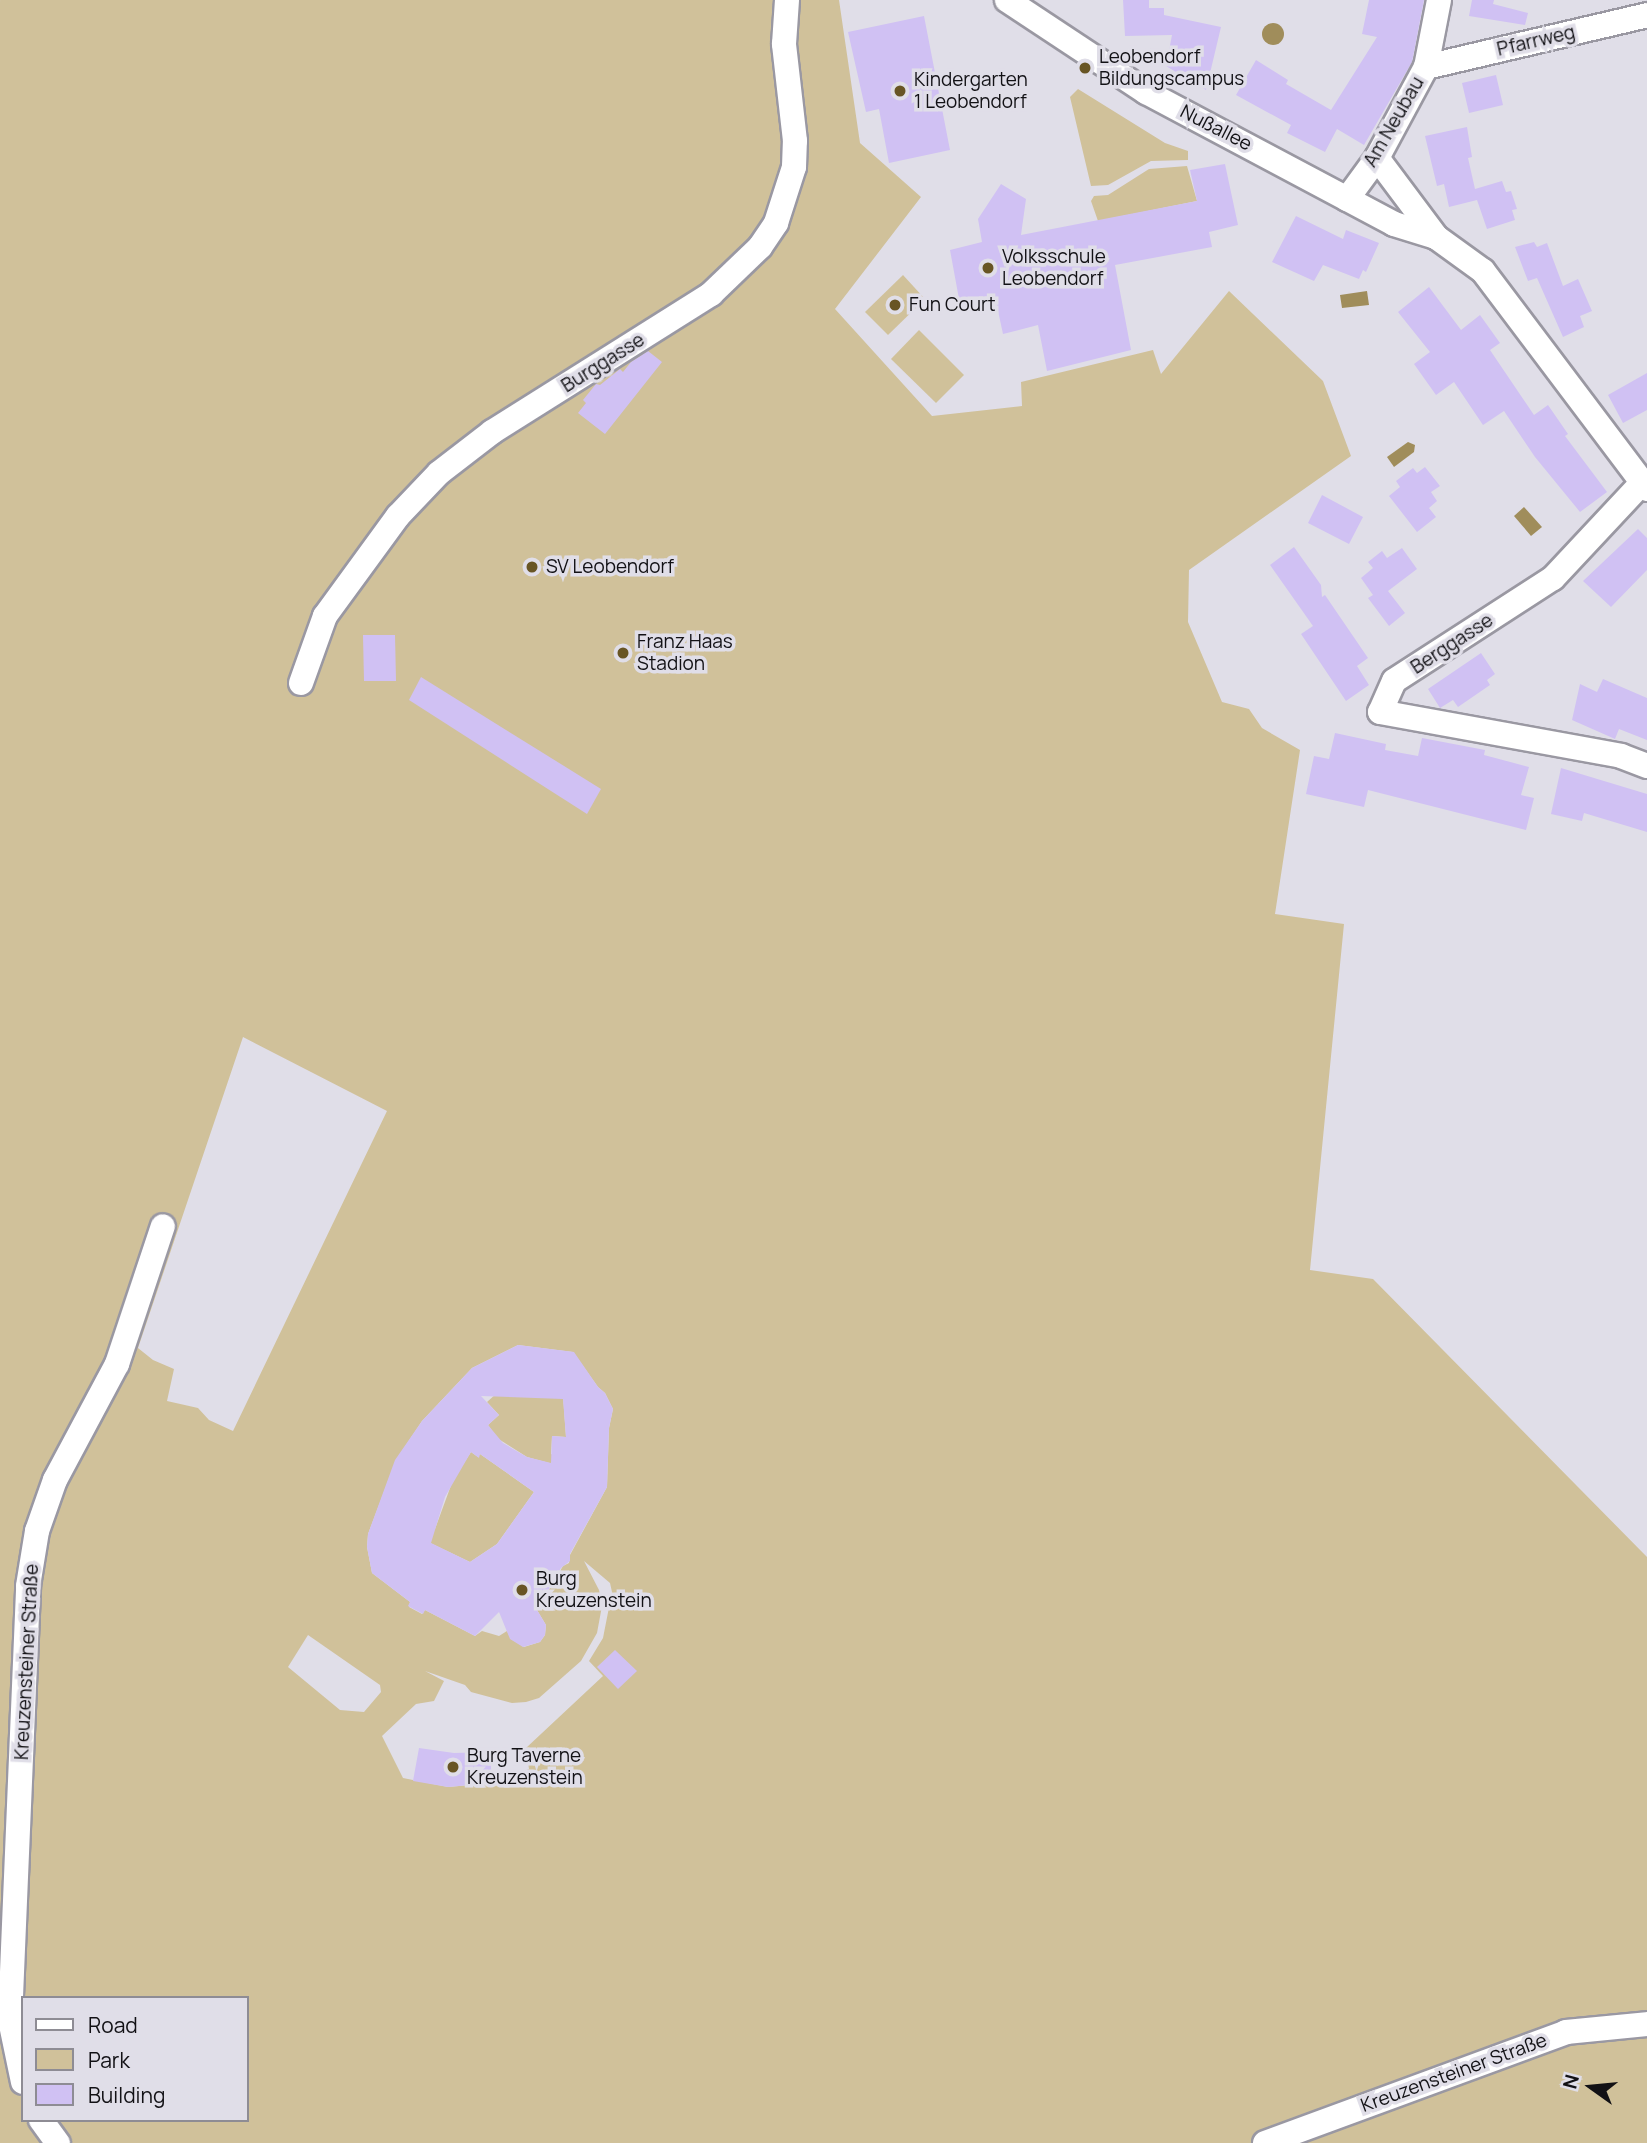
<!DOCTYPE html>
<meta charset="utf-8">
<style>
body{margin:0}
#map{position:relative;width:1647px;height:2143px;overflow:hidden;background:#e0dee8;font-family:Manrope,sans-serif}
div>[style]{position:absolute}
.green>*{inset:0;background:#d0c19a}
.water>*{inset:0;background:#a08d5b}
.round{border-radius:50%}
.building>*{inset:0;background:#d0c1f3}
.roads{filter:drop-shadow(2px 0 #9a98a2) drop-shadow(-2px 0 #9a98a2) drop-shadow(0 2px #9a98a2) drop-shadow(0 -2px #9a98a2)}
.street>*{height:24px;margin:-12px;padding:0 12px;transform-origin:12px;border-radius:12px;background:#fff}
.dots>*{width:19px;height:19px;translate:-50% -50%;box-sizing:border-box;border:4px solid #e0dee8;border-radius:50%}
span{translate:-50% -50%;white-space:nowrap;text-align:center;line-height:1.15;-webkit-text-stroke:7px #e0dee8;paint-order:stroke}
.street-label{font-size:19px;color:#121115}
.poi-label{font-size:19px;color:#121115}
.left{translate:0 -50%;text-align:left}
.legend{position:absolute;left:21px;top:1996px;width:228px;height:126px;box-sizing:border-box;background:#e0dee8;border:2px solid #8e8c94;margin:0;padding:9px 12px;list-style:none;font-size:21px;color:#121115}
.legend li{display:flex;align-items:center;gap:14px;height:35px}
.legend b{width:35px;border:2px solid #8e8c94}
.north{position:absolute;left:1556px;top:2052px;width:70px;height:70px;-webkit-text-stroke:5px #e0dee8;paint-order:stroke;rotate:285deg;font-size:19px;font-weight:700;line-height:28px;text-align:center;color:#121115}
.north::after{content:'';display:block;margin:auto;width:24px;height:32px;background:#121115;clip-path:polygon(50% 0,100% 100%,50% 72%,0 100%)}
</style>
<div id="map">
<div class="green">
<i style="clip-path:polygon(evenodd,0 0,839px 0,860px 143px,921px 197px,835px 309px,932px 416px,1022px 406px,1021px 382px,1153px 350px,1161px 374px,1229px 291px,1323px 381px,1351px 456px,1189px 570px,1188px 622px,1222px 702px,1249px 709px,1262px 728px,1300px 750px,1275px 914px,1344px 924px,1310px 1270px,1373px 1279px,1647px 1557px,1647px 2143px,0 2143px,0 0,243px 1037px,387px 1111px,233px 1431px,209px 1420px,198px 1408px,167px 1401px,174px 1369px,153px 1360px,138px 1348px,243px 1037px,0 0,518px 1345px,573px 1352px,598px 1387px,605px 1393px,613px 1409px,609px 1428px,607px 1487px,570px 1555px,569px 1563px,563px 1566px,537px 1610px,546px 1625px,545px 1635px,540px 1642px,524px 1647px,511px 1639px,507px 1631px,499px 1636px,482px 1631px,475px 1636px,425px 1610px,422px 1614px,409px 1607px,410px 1602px,372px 1573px,367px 1547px,368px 1534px,396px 1460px,422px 1421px,472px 1368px,518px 1345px,0 0,584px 1561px,610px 1583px,612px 1592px,603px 1638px,589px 1661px,603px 1676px,526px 1748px,529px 1769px,492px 1783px,448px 1787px,403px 1778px,382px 1736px,416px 1704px,434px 1701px,444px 1681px,425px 1671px,465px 1685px,471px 1692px,512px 1703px,526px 1702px,539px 1698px,581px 1661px,597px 1633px,602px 1606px,599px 1590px,584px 1561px,0 0,308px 1635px,380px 1685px,381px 1692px,364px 1712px,340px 1710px,288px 1667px,308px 1635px,0 0,23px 1998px,247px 1998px,247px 2120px,23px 2120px,23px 1998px)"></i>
<i style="clip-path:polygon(1078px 89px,1165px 143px,1188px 151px,1188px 160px,1151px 161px,1108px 185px,1091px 186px,1070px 97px)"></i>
<i style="clip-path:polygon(1187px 166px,1197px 201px,1098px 221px,1091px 201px,1094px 196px,1108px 195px,1149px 169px)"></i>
<i style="clip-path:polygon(903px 275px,925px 299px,888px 335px,865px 312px)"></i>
<i style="clip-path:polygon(919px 330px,964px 375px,936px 403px,891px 359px)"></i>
<i style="clip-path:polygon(497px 1393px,563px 1396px,566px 1437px,552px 1436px,551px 1454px,576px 1465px,575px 1470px,527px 1457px,497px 1438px,488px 1425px,499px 1415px,487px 1402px)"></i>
<i style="clip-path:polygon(471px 1452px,478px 1457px,480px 1454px,534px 1492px,497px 1544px,470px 1562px,426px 1541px,428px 1534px,435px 1529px,453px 1480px)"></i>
</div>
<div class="water">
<i class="round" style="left:1262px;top:23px;width:22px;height:22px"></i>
<i style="clip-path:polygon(1367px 291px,1369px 305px,1342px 308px,1340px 295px)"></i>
<i style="clip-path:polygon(1408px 442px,1415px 445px,1414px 452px,1394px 467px,1387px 457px)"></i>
<i style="clip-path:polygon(1524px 507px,1542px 527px,1531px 536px,1514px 516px)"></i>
</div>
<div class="building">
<i style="clip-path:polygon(1123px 0,1149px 0,1149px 8px,1164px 8px,1164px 15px,1221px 27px,1206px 90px,1166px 66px,1172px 35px,1125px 36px)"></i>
<i style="clip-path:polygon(1369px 0,1424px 0,1412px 62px,1364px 145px,1337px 129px,1325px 152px,1287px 133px,1291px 125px,1236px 95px,1256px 60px,1288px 80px,1286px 84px,1331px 110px,1377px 37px,1362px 34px)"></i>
<i style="clip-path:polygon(1472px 0,1494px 0,1493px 4px,1528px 13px,1525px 25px,1469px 16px)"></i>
<i style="clip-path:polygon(924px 16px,950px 150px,889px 163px,879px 109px,866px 112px,848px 32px)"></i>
<i style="clip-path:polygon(1496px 75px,1503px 105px,1469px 113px,1462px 83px)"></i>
<i style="clip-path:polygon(1467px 127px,1472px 157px,1468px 158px,1475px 189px,1502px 181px,1506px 192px,1511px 191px,1517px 209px,1512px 210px,1515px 220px,1487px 229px,1477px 200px,1449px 207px,1444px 184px,1437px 186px,1425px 136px)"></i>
<i style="clip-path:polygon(1225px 164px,1238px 225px,1209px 232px,1212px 247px,1115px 265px,1131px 350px,1047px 371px,1038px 325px,1003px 334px,995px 297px,968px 302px,967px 297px,959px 299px,950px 250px,982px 242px,978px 219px,1001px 184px,1026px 199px,1021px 235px,1197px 201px,1190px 170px)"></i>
<i style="clip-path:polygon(1296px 216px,1343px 239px,1346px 230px,1379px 243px,1366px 272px,1363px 270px,1359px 279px,1323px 265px,1314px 281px,1272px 262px)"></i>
<i style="clip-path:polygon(1534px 242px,1537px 247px,1547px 243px,1563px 286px,1578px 279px,1592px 311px,1580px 316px,1584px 327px,1563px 337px,1537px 278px,1528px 281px,1515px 247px)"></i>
<i style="clip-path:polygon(1429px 287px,1461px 330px,1480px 315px,1500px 343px,1490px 350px,1534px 415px,1548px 405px,1568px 434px,1565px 436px,1607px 492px,1580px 512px,1535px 457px,1504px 411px,1483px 425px,1454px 382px,1436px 395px,1414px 364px,1430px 352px,1398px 312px)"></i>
<i style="clip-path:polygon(648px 351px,662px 362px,605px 434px,578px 413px,586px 403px,583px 400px,596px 384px,600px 385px,620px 369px,623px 372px,631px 362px)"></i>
<i style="clip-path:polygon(1647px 373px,1647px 410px,1623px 423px,1608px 395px)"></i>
<i style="clip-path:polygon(1425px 467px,1440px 486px,1431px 492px,1437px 501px,1429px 508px,1436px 517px,1417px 532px,1389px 496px,1400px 487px,1396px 481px,1413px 468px,1417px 473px)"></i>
<i style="clip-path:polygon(1322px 495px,1363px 517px,1349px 544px,1308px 523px)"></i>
<i style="clip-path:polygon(1638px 529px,1647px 538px,1647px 570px,1611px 607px,1583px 581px)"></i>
<i style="clip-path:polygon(1294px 547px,1321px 585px,1322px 597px,1325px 595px,1368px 658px,1357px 666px,1369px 685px,1346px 701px,1301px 634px,1313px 626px,1270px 565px)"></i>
<i style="clip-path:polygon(1402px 548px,1417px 569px,1388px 591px,1405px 613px,1389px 626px,1368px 598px,1373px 595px,1361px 578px,1373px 568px,1368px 562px,1382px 551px,1387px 558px)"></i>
<i style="clip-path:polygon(363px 635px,395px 635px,396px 681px,364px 681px)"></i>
<i style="clip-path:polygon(1481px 653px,1495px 674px,1487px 680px,1490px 685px,1458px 707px,1453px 700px,1440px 708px,1428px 689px)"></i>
<i style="clip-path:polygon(421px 677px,601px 789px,587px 814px,409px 700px)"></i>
<i style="clip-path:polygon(1603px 679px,1647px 698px,1647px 740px,1619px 729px,1615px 739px,1572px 720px,1580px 684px,1597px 692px)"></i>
<i style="clip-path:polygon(1335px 733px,1386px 744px,1385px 750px,1418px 756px,1422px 738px,1485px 750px,1484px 755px,1529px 767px,1521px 795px,1534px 798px,1526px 830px,1368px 790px,1364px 807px,1306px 794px,1314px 756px,1329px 759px)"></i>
<i style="clip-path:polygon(1561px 768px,1647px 794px,1647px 832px,1584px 813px,1582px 821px,1551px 814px)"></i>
<i style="clip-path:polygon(evenodd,518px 1345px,574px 1352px,598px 1387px,605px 1393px,613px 1409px,609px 1428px,607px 1487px,570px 1554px,570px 1561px,561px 1568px,537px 1610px,546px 1625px,545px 1635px,540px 1642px,523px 1647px,510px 1639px,499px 1612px,475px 1636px,425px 1610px,423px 1614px,408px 1606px,410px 1602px,372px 1573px,367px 1547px,368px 1534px,395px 1460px,422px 1421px,472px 1368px,518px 1345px,481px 1396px,563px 1399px,566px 1437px,552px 1436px,551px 1463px,527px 1457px,503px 1443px,488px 1425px,499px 1415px,481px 1396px,518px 1345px,471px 1452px,479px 1458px,480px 1454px,534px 1492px,497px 1544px,470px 1562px,431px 1543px,445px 1497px,471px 1452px)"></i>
<i style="clip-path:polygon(615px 1650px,637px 1671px,618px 1689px,597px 1667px)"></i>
<i style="clip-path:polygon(419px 1748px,454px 1753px,490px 1752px,492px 1783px,448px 1787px,413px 1781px)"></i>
</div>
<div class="roads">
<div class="street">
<i style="left:1007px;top:0;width:167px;rotate:33.5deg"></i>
<i style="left:1146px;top:92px;width:281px;rotate:28deg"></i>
<i style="left:1394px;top:224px;width:44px;rotate:17.2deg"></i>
<i style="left:1436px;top:237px;width:58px;rotate:35.9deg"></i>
<i style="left:1483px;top:271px;width:273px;rotate:53deg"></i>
<i style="left:1426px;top:67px;width:227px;rotate:-13.2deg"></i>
<i style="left:1377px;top:158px;width:99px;rotate:53.2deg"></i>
<i style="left:1347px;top:199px;width:51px;rotate:-53.8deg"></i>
<i style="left:1377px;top:158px;width:103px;rotate:-61.7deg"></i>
<i style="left:1426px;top:67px;width:68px;rotate:-79deg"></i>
<i style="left:1641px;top:484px;width:129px;rotate:133.1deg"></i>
<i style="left:1553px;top:578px;width:189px;rotate:147.1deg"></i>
<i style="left:1394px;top:681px;width:34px;rotate:114deg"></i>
<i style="left:1380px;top:712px;width:245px;rotate:10.3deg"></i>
<i style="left:1621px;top:756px;width:28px;rotate:21deg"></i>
<i style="left:301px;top:683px;width:71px;rotate:-70.3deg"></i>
<i style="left:325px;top:616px;width:124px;rotate:-53.9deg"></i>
<i style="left:398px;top:516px;width:59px;rotate:-46.4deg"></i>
<i style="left:439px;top:473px;width:67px;rotate:-37.7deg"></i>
<i style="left:492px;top:432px;width:259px;rotate:-32.2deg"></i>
<i style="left:711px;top:294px;width:68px;rotate:-43.8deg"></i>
<i style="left:760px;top:247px;width:29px;rotate:-56deg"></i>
<i style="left:776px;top:223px;width:59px;rotate:-72.2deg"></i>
<i style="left:794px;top:167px;width:26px;rotate:-88deg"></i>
<i style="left:795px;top:141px;width:98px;rotate:-96.5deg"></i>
<i style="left:784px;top:44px;width:44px;rotate:-86.1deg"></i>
<i style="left:23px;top:2082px;width:63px;rotate:-101.8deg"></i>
<i style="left:10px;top:2020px;width:434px;rotate:-87.6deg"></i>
<i style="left:28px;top:1586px;width:56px;rotate:-80.7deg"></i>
<i style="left:37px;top:1531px;width:54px;rotate:-70.6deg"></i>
<i style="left:55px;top:1480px;width:132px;rotate:-61.9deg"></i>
<i style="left:117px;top:1364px;width:145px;rotate:-71.6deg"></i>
<i style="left:41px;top:2120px;width:29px;rotate:54deg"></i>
<i style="left:1265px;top:2143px;width:321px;rotate:-20.2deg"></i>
<i style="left:1566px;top:2032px;width:81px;rotate:-5.6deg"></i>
</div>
</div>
<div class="dots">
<i style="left:1085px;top:68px;background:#685524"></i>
<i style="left:900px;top:91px;background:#685524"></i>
<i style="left:988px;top:268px;background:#685524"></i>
<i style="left:895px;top:305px;background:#685524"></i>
<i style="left:532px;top:567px;background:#685524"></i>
<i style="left:623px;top:653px;background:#685524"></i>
<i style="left:522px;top:1590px;background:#685524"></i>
<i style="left:453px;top:1767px;background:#685524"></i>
</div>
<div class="street-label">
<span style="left:1536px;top:41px;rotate:-13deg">Pfarrweg</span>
<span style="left:1394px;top:122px;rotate:-60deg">Am Neubau</span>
<span style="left:1216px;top:128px;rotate:27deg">Nußallee</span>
<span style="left:603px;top:363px;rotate:-32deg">Burggasse</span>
<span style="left:1452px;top:644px;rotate:-33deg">Berggasse</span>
<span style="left:27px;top:1662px;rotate:-87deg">Kreuzensteiner Straße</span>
<span style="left:1454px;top:2073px;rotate:-20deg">Kreuzensteiner Straße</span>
</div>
<div class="poi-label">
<span class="left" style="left:1099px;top:68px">Leobendorf<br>Bildungscampus</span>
<span class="left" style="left:914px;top:91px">Kindergarten<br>1 Leobendorf</span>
<span class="left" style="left:1002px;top:268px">Volksschule<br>Leobendorf</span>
<span class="left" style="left:909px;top:305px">Fun Court</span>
<span class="left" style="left:546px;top:567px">SV Leobendorf</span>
<span class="left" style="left:637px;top:653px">Franz Haas<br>Stadion</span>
<span class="left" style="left:536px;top:1590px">Burg<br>Kreuzenstein</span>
<span class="left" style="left:467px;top:1767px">Burg Taverne<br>Kreuzenstein</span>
</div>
<ul class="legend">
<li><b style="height:9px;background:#fff"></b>Road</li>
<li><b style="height:19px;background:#d0c19a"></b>Park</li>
<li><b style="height:19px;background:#d0c1f3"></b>Building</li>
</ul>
<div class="north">N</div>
</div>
